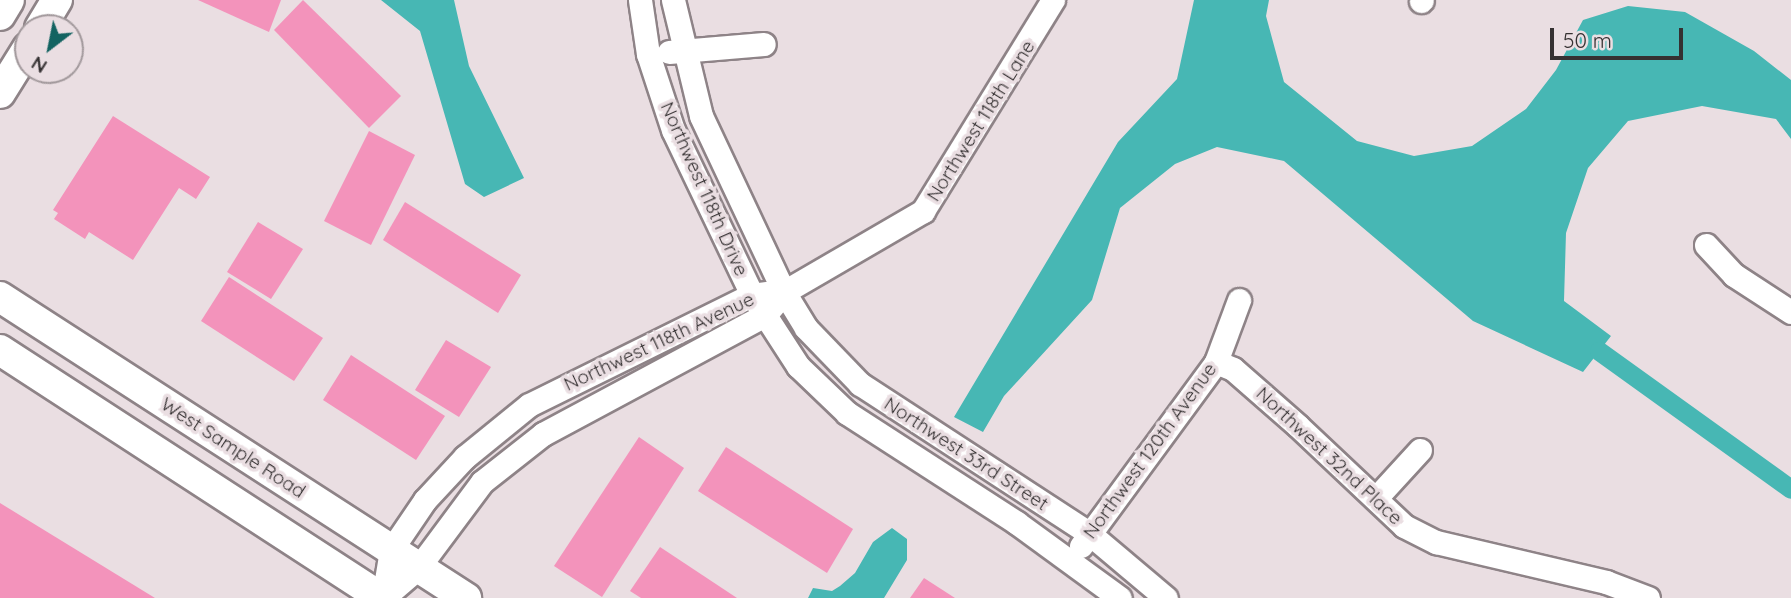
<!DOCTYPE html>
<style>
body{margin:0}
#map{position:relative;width:1791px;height:598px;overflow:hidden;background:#eadee2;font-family:Quicksand,sans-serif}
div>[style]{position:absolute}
.water>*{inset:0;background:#47b7b4}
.canal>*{height:19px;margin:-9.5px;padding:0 9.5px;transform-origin:9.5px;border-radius:9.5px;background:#47b7b4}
.building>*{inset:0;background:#f393bb}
.roads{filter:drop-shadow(2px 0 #8e8387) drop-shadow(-2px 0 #8e8387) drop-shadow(0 2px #8e8387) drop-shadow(0 -2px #8e8387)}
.minor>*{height:23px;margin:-11.5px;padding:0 11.5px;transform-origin:11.5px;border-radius:11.5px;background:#fff}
.major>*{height:30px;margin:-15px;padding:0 15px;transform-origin:15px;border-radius:15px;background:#fff}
span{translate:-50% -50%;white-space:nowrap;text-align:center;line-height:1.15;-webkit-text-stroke:7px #eadee2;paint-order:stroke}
.street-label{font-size:19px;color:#353132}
.north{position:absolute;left:14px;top:14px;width:70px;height:70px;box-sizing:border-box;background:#eadee2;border:2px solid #a2999c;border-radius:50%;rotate:212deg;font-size:19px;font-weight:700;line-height:28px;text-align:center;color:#353132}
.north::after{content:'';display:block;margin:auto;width:24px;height:32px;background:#136361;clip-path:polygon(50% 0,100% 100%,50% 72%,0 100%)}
.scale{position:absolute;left:1550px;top:28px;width:133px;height:32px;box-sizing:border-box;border:4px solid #353132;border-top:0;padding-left:9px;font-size:21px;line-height:24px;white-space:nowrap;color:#353132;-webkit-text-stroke:5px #eadee2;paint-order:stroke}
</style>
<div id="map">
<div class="water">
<i style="clip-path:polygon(381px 0,454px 0,469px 66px,524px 178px,484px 197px,465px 184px,420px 31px)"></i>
<i style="clip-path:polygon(1194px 0,1269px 0,1266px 16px,1284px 82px,1357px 141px,1414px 156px,1472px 146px,1526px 109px,1556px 70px,1583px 20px,1628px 6px,1685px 12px,1754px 51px,1791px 80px,1791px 139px,1776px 119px,1702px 106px,1628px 121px,1588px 168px,1566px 233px,1564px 301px,1611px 336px,1583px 372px,1473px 321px,1284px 161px,1217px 147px,1175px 164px,1120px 208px,1092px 300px,1004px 396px,983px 432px,954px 417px,1118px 142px,1177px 79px)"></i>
<i style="clip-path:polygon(892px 528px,907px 539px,907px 560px,884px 598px,808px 598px,813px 588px,832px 591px,840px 586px,855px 573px,873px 542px)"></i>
</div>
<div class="canal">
<i style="left:1599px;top:351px;width:236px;rotate:35.7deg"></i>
</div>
<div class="building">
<i style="clip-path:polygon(198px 0,281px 0,269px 32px)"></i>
<i style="clip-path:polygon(303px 0,401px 96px,369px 128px,274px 30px)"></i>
<i style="clip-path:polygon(113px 116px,210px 177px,196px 199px,179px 188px,133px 260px,89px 232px,85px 239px,54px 219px,58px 213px,53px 210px)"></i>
<i style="clip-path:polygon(369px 131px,415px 155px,371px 245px,324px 221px)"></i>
<i style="clip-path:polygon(405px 202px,521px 275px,498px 313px,383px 240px)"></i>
<i style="clip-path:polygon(258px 222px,303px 249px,271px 299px,227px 272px)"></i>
<i style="clip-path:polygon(229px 277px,323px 338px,294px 381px,201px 321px)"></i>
<i style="clip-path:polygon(446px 340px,491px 367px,459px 417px,415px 390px)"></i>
<i style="clip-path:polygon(351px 355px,445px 416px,416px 460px,323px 400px)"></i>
<i style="clip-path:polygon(639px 437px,684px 468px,602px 597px,554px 566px)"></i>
<i style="clip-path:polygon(726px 447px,853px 529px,827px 573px,698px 491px)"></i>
<i style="clip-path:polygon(0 503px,155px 598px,0 598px)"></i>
<i style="clip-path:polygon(660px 547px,737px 598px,641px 598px,630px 591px)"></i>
<i style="clip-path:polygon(924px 578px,955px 598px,910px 598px)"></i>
</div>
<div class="roads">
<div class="minor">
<i style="left:640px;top:0;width:55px;rotate:81.6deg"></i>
<i style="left:648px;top:54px;width:80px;rotate:71.8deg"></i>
<i style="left:673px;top:130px;width:183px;rotate:64.4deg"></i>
<i style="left:752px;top:295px;width:85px;rotate:57.1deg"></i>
<i style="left:798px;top:366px;width:68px;rotate:43.8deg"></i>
<i style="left:847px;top:413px;width:202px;rotate:32.9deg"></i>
<i style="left:1017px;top:523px;width:127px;rotate:36.1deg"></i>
<i style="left:673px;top:0;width:119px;rotate:76.4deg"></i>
<i style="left:701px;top:116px;width:195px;rotate:64.8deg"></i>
<i style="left:784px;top:292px;width:42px;rotate:58.6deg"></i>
<i style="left:806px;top:328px;width:78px;rotate:46deg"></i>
<i style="left:860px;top:384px;width:275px;rotate:33.1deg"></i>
<i style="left:1090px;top:534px;width:99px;rotate:40.1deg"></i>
<i style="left:1421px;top:1px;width:1px;rotate:-45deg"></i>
<i style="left:669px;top:52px;width:95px;rotate:-4.8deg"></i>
<i style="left:1706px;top:245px;width:41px;rotate:47deg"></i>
<i style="left:1734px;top:275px;width:68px;rotate:33deg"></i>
<i style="left:1216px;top:362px;width:18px;rotate:22deg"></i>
<i style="left:1233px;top:369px;width:86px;rotate:41.2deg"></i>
<i style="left:1298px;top:426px;width:146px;rotate:43.3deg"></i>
<i style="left:1404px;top:526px;width:36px;rotate:27deg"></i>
<i style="left:1436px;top:542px;width:175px;rotate:13.2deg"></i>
<i style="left:1606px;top:582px;width:45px;rotate:20.9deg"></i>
<i style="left:1376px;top:498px;width:65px;rotate:-47.5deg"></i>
<i style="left:1081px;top:546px;width:228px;rotate:-53.7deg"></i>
<i style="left:1216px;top:362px;width:66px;rotate:-69.6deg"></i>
<i style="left:383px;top:598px;width:46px;rotate:-40.6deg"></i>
<i style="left:418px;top:568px;width:107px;rotate:-53.3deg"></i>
<i style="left:482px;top:482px;width:78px;rotate:-38.2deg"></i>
<i style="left:543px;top:434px;width:252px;rotate:-28.2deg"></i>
<i style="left:765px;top:315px;width:30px;rotate:-50deg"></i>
<i style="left:784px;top:292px;width:161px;rotate:-30.2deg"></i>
<i style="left:923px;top:211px;width:248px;rotate:-58.4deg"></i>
<i style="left:383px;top:598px;width:49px;rotate:-80.5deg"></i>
<i style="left:391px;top:550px;width:60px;rotate:-55.8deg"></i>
<i style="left:425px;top:500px;width:59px;rotate:-47.1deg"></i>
<i style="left:465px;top:457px;width:82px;rotate:-39.1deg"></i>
<i style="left:529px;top:405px;width:249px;rotate:-26.3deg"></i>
<i style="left:752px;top:295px;width:15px;rotate:-8deg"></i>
</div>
<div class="major">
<i style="left:0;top:15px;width:17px;rotate:-59deg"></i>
<i style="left:40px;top:28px;width:33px;rotate:-59deg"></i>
<i style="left:0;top:93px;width:53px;rotate:-58.1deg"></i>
<i style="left:0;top:297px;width:555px;rotate:32.86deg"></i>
<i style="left:0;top:350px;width:455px;rotate:33deg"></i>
</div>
</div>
<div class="street-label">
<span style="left:981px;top:121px;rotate:-58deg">Northwest 118th Lane</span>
<span style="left:704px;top:189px;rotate:66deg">Northwest 118th Drive</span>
<span style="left:659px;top:342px;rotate:-25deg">Northwest 118th Avenue</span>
<span style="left:233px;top:448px;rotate:33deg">West Sample Road</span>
<span style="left:1150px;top:451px;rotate:-54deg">Northwest 120th Avenue</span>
<span style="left:966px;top:454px;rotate:33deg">Northwest 33rd Street</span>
<span style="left:1329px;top:456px;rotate:43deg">Northwest 32nd Place</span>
</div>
<div class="north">N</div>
<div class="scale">50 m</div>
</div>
